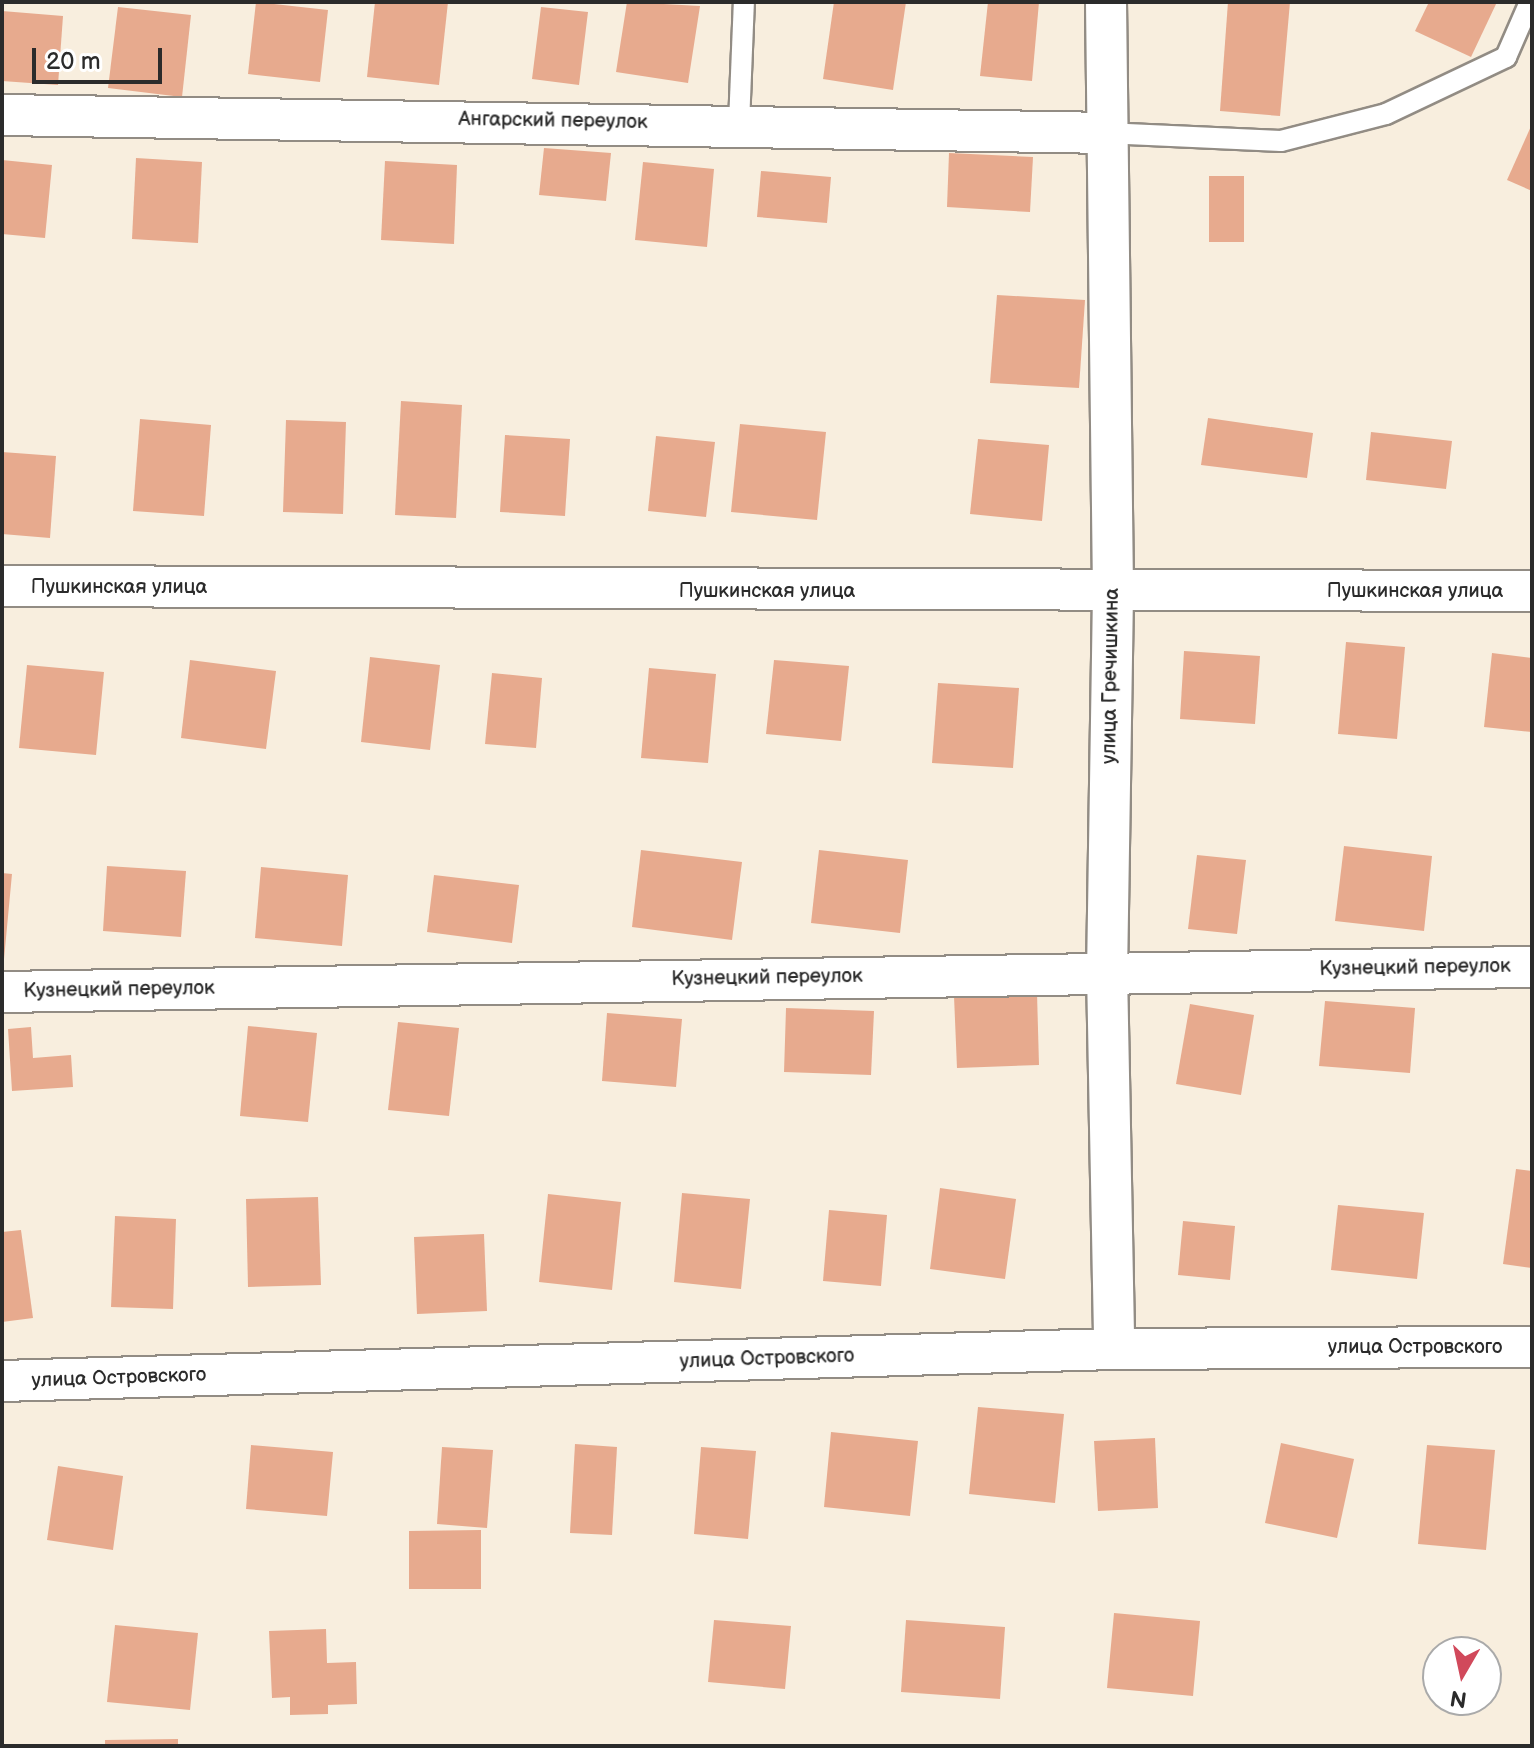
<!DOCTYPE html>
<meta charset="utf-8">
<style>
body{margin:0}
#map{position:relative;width:1534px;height:1748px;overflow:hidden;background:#f8eede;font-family:"Balsamiq Sans",sans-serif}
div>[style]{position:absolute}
.building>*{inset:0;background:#e7aa8e}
.roads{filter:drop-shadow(2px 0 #928c84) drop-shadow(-2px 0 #928c84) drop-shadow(0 2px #928c84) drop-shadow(0 -2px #928c84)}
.service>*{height:20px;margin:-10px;padding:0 10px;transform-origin:10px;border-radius:10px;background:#fff}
.minor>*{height:40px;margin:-20px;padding:0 20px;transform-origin:20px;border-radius:20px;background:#fff}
span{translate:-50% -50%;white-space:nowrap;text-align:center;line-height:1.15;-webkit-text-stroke:6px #fff;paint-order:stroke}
.street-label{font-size:20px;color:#2b2b2b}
.frame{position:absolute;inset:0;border:4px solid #2b2b2b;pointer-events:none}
.north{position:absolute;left:1422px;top:1636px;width:80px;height:80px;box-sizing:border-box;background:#fff;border:2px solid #aaa;border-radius:50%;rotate:189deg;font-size:22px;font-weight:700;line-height:32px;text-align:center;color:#2b2b2b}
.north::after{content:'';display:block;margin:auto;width:28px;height:36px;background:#d1495b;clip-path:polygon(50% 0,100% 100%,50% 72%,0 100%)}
.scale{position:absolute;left:32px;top:48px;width:130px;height:36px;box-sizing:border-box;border:4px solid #2b2b2b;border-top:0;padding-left:10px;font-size:24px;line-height:28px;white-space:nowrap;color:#2b2b2b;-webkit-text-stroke:6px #fff;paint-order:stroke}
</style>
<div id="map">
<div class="building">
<i style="clip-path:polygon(256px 2px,328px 10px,320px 82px,248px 74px)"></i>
<i style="clip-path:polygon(375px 2px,448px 2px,439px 85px,367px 77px)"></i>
<i style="clip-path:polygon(627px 2px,700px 6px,688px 83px,616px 72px)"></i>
<i style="clip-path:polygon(834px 2px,906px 2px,893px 90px,823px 79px)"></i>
<i style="clip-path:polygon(988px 2px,1039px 2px,1032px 81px,980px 76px)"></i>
<i style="clip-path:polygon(1228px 2px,1290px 2px,1280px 116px,1220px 111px)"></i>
<i style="clip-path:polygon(1429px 2px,1497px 2px,1471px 57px,1415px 31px)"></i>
<i style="clip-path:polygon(118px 7px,191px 15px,182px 97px,108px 88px)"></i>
<i style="clip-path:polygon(541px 7px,588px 12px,579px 85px,532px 79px)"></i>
<i style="clip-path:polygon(2px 11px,63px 16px,58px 85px,2px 81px)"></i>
<i style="clip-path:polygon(1532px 124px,1532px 191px,1507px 180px)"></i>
<i style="clip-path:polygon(544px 148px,611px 153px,606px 201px,539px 195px)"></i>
<i style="clip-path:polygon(949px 153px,1033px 157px,1030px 212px,947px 207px)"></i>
<i style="clip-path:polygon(136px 158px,202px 162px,198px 243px,132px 239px)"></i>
<i style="clip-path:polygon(2px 160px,52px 165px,45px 238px,2px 234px)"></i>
<i style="clip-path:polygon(385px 161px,457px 165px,454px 244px,381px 240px)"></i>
<i style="clip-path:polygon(643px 162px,714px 169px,707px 247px,635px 240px)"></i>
<i style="clip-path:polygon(761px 171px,831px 177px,827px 223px,757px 217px)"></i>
<i style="clip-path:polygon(1209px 176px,1244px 176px,1244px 242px,1209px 242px)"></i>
<i style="clip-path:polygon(997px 295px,1085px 300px,1079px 388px,990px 383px)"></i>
<i style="clip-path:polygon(401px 401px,462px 405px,456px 518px,395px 515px)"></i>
<i style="clip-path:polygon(1208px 418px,1313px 433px,1307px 478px,1201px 465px)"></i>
<i style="clip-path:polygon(140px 419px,211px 425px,204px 516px,133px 511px)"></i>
<i style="clip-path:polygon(286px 420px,346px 422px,343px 514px,283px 512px)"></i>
<i style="clip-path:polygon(740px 424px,826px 432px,817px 520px,731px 512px)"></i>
<i style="clip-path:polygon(1371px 432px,1452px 441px,1446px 489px,1366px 480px)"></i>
<i style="clip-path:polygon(505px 435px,570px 439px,565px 516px,500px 512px)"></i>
<i style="clip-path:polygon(656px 436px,715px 442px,706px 517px,648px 511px)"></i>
<i style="clip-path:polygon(978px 439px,1049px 445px,1042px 521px,970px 514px)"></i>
<i style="clip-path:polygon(2px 452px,56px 456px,50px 538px,2px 534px)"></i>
<i style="clip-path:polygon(1346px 642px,1405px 647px,1397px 739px,1338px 734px)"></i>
<i style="clip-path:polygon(1184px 651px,1260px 656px,1255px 724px,1180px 719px)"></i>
<i style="clip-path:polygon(1492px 653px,1532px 658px,1532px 732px,1484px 727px)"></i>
<i style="clip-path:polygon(370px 657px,440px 665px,430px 750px,361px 742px)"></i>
<i style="clip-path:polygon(190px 660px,276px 671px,266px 749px,181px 738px)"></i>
<i style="clip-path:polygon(774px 660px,849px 666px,841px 741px,766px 734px)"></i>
<i style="clip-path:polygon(27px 665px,104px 672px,96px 755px,19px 748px)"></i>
<i style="clip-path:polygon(649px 668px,716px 674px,708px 763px,641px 758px)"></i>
<i style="clip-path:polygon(492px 673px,542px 678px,536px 748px,485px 744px)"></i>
<i style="clip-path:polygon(938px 683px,1019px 688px,1013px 768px,932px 763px)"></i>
<i style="clip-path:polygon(1344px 846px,1432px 856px,1424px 931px,1335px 921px)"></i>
<i style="clip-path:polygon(641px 850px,742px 862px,732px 940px,632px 927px)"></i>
<i style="clip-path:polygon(819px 850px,908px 860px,900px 933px,811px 923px)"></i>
<i style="clip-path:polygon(1197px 855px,1246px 860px,1237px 934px,1188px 929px)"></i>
<i style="clip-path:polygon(107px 866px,186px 871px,181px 937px,103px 931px)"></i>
<i style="clip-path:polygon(261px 867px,348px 875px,342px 946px,255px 938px)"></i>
<i style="clip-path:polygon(2px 873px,12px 874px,4px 959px,2px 959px)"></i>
<i style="clip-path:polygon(434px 875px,519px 885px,512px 943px,427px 932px)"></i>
<i style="clip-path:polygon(1037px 993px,1039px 1065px,957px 1068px,954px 996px)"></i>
<i style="clip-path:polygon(1325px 1001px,1415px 1008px,1410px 1073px,1319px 1066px)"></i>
<i style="clip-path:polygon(1190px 1004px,1254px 1015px,1241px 1095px,1176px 1084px)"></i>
<i style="clip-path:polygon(786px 1008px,874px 1011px,871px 1075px,784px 1072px)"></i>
<i style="clip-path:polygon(607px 1013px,682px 1019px,676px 1087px,602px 1081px)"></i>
<i style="clip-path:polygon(398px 1022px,459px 1028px,449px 1116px,388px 1110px)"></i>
<i style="clip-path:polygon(248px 1026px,317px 1033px,308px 1122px,240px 1116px)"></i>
<i style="clip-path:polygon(31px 1027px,33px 1058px,71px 1055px,73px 1087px,12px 1091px,8px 1029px)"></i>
<i style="clip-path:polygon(1516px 1169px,1532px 1171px,1532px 1268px,1503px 1264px)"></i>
<i style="clip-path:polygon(940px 1188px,1016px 1199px,1005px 1279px,930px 1269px)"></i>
<i style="clip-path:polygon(682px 1193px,750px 1199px,741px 1289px,674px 1282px)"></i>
<i style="clip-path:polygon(548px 1194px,621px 1202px,612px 1290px,539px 1282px)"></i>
<i style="clip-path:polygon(318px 1197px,321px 1285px,248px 1287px,246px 1199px)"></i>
<i style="clip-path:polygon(1338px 1205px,1424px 1213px,1417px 1279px,1331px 1270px)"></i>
<i style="clip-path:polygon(829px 1210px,887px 1215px,881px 1286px,823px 1281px)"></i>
<i style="clip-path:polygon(115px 1216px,176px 1219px,173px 1309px,111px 1307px)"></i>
<i style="clip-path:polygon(1183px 1221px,1235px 1226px,1230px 1280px,1178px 1275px)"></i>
<i style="clip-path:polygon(21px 1230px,33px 1318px,2px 1322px,2px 1232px)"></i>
<i style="clip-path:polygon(484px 1234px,487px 1311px,417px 1314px,414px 1237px)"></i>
<i style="clip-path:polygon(978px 1407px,1064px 1414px,1055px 1503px,969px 1494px)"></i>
<i style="clip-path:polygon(831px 1432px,918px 1441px,910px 1516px,824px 1507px)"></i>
<i style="clip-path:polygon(1155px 1438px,1158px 1508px,1098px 1511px,1094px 1441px)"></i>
<i style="clip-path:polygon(1281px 1443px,1354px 1459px,1337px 1538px,1265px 1523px)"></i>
<i style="clip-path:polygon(575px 1444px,617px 1447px,612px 1535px,570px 1533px)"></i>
<i style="clip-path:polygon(251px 1445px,333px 1452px,327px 1516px,246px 1509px)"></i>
<i style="clip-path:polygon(1427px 1445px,1495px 1450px,1486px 1550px,1418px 1544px)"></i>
<i style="clip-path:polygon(442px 1447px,493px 1450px,487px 1528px,437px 1524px)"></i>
<i style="clip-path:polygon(701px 1447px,756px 1451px,748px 1539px,694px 1534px)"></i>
<i style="clip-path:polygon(58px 1466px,123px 1476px,113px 1550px,47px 1540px)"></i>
<i style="clip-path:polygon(481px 1530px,481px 1589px,409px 1589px,409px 1531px)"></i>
<i style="clip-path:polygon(1114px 1613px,1200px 1621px,1193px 1696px,1107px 1688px)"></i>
<i style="clip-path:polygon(714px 1620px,791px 1626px,785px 1689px,708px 1682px)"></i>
<i style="clip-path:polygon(906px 1620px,1005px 1627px,1000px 1699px,901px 1692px)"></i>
<i style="clip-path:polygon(115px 1625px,198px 1633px,190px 1710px,107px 1702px)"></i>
<i style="clip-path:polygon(326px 1629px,327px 1663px,356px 1662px,357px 1704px,328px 1705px,328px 1714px,290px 1715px,290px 1697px,272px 1698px,269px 1631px)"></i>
<i style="clip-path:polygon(178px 1739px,178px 1746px,105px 1746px,105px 1740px)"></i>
</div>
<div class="roads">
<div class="service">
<i style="left:739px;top:124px;width:122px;rotate:-87.7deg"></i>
<i style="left:1105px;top:133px;width:176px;rotate:2.6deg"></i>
<i style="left:1281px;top:141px;width:108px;rotate:-14.4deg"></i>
<i style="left:1386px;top:114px;width:133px;rotate:-25.4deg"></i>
<i style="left:1506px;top:57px;width:60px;rotate:-66.4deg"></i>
</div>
<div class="minor">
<i style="left:1106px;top:2px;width:591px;rotate:89.32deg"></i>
<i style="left:1113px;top:593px;width:378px;rotate:90.9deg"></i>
<i style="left:1107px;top:971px;width:378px;rotate:88.9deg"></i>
<i style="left:2px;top:115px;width:1103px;rotate:0.93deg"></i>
<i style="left:2px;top:586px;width:1530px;rotate:0.19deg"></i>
<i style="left:2px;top:992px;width:1530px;rotate:-0.94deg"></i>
<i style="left:2px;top:1381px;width:1112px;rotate:-1.65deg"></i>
<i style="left:1114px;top:1349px;width:418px;rotate:-0.3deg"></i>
</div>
</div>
<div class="street-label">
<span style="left:553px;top:121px;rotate:1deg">Ангарский переулок</span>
<span style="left:119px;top:587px">Пушкинская улица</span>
<span style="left:767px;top:591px">Пушкинская улица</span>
<span style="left:1415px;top:591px">Пушкинская улица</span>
<span style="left:1111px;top:676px;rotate:-89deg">улица Гречишкина</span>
<span style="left:1415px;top:968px;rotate:-1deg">Кузнецкий переулок</span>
<span style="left:767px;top:978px;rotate:-1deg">Кузнецкий переулок</span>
<span style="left:119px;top:990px;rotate:-1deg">Кузнецкий переулок</span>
<span style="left:1415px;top:1347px">улица Островского</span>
<span style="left:767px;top:1359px;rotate:-2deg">улица Островского</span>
<span style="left:119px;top:1378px;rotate:-2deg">улица Островского</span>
</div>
<div class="frame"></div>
<div class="north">N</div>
<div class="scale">20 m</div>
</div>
